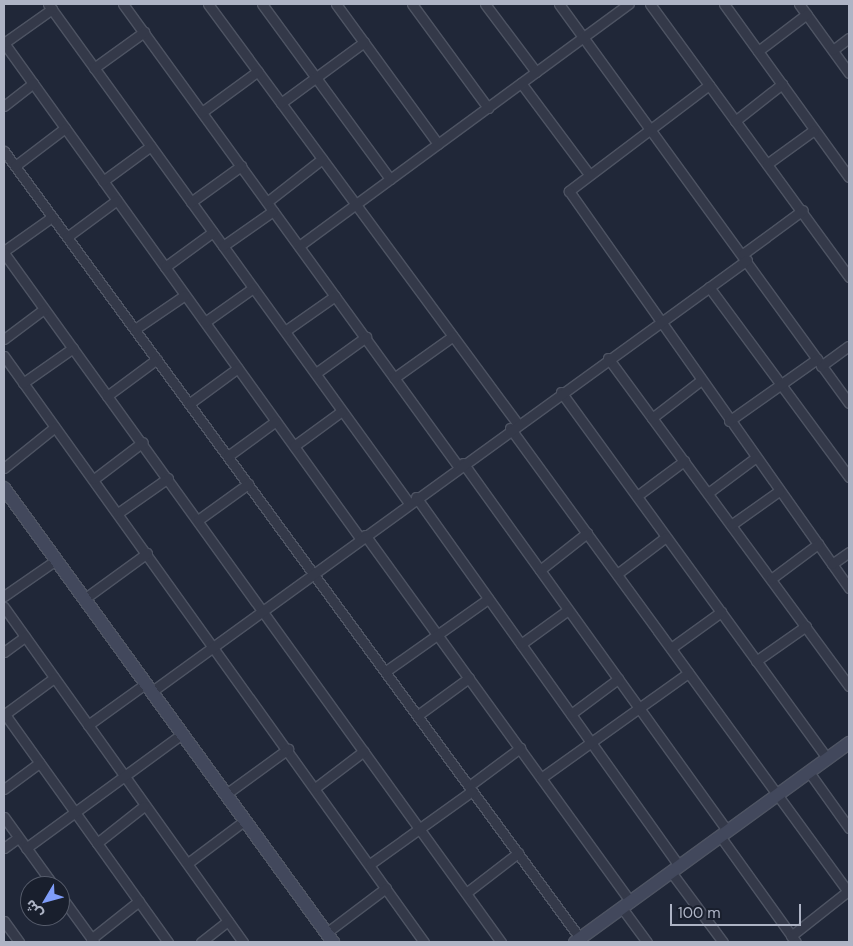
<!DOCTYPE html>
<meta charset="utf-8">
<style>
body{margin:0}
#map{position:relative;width:853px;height:946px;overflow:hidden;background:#202738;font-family:"DM Sans","Noto Sans Arabic",sans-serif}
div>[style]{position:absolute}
.roads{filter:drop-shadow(1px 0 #4e5463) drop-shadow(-1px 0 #4e5463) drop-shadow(0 1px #4e5463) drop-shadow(0 -1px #4e5463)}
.street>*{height:9px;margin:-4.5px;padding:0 4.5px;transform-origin:4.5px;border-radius:4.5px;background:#343949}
.secondary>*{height:12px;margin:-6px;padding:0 6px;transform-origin:6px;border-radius:6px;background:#42485c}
span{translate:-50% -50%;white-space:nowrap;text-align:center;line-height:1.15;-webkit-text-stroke:4px #191f2d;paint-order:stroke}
.frame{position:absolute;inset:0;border:5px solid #aeb4c5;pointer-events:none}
.north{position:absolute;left:20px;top:876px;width:50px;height:50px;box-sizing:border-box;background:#191f2d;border:1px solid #555b6a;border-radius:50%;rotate:233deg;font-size:14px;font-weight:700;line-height:20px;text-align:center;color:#aeb4c5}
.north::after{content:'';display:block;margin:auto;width:18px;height:22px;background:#7f9df9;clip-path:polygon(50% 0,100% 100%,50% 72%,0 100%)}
.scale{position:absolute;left:670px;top:904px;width:131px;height:22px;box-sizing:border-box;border:2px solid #aeb4c5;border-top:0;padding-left:6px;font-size:15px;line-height:18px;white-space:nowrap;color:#aeb4c5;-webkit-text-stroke:4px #191f2d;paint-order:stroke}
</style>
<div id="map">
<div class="roads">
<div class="street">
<i style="left:48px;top:4px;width:616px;rotate:54.12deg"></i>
<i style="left:123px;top:4px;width:571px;rotate:54.05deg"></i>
<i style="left:208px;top:4px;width:521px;rotate:53.59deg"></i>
<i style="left:262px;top:4px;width:217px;rotate:53.8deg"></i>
<i style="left:336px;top:4px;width:173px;rotate:53.9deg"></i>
<i style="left:412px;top:4px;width:129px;rotate:53.8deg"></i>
<i style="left:485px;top:4px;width:85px;rotate:53.1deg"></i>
<i style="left:559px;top:4px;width:493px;rotate:54deg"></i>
<i style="left:650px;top:4px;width:338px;rotate:53.9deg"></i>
<i style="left:724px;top:4px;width:213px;rotate:54.2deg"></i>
<i style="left:799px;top:4px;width:85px;rotate:54.1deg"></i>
<i style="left:4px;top:43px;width:610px;rotate:54.28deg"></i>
<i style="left:4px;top:43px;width:59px;rotate:-35.3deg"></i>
<i style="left:833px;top:50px;width:20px;rotate:-37deg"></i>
<i style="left:758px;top:51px;width:61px;rotate:-37.1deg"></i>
<i style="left:94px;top:68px;width:62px;rotate:-35.8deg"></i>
<i style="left:521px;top:83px;width:112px;rotate:53.3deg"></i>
<i style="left:709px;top:85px;width:176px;rotate:142.9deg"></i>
<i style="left:569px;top:191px;width:486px;rotate:54.8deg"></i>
<i style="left:281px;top:103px;width:103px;rotate:-36.3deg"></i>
<i style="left:4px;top:106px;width:37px;rotate:-38deg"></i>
<i style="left:202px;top:112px;width:69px;rotate:-36.2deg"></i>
<i style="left:735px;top:121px;width:60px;rotate:-38.2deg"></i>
<i style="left:4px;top:151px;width:979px;rotate:53.81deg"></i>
<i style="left:767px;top:164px;width:58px;rotate:-35.9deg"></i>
<i style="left:15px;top:166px;width:63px;rotate:-37.2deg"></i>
<i style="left:103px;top:181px;width:59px;rotate:-36.1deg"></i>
<i style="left:191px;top:202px;width:62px;rotate:-35.8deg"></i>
<i style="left:267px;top:202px;width:70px;rotate:-38deg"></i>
<i style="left:67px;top:237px;width:62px;rotate:-36.5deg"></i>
<i style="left:223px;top:246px;width:61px;rotate:-35deg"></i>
<i style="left:299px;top:246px;width:409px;rotate:-36.3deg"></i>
<i style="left:4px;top:251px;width:59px;rotate:-35.3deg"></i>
<i style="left:4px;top:253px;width:850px;rotate:54.2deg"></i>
<i style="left:743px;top:254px;width:74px;rotate:-36.3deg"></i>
<i style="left:165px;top:267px;width:59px;rotate:-36.1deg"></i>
<i style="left:709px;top:287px;width:236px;rotate:53.6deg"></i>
<i style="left:205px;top:322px;width:59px;rotate:-35.3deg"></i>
<i style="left:135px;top:329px;width:60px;rotate:-34.2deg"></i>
<i style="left:285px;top:331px;width:61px;rotate:-35deg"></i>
<i style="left:4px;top:339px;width:50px;rotate:-36.9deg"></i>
<i style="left:4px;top:356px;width:721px;rotate:54.37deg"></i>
<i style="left:608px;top:358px;width:407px;rotate:53.7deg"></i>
<i style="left:821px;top:366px;width:34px;rotate:-36deg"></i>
<i style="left:316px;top:373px;width:62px;rotate:-35.8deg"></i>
<i style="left:394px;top:378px;width:72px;rotate:-35.4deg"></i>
<i style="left:23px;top:383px;width:61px;rotate:-35deg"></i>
<i style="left:561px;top:392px;width:452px;rotate:54deg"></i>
<i style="left:107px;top:396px;width:62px;rotate:-36.5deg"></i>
<i style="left:190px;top:403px;width:59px;rotate:-36.1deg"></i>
<i style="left:652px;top:418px;width:61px;rotate:-37.6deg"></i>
<i style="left:729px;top:421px;width:108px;rotate:-35.2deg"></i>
<i style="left:510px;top:428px;width:575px;rotate:53.91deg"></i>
<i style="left:294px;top:446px;width:59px;rotate:-36.1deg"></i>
<i style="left:228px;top:456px;width:59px;rotate:-36.1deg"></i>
<i style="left:463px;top:463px;width:453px;rotate:54.3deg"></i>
<i style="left:4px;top:468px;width:65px;rotate:-38.8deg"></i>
<i style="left:94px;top:479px;width:61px;rotate:-37.1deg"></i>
<i style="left:708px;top:493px;width:59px;rotate:-36.7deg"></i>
<i style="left:637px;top:496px;width:59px;rotate:-36.7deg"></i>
<i style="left:416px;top:497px;width:453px;rotate:54.5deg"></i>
<i style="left:118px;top:513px;width:61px;rotate:-35deg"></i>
<i style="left:198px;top:520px;width:62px;rotate:-35.8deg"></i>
<i style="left:731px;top:525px;width:59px;rotate:-35.3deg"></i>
<i style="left:365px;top:535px;width:453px;rotate:54.1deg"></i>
<i style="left:832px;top:564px;width:21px;rotate:-35deg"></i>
<i style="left:540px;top:570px;width:60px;rotate:-38.2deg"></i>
<i style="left:617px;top:574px;width:61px;rotate:-37.1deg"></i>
<i style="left:771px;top:579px;width:59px;rotate:-36.7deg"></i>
<i style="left:4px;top:596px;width:63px;rotate:-34.7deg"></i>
<i style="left:84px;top:599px;width:78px;rotate:-36.1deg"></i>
<i style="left:4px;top:607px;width:412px;rotate:54.5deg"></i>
<i style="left:521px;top:644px;width:58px;rotate:-35.9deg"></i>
<i style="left:671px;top:648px;width:62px;rotate:-35.8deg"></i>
<i style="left:4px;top:652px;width:26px;rotate:-36deg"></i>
<i style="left:756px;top:661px;width:61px;rotate:-35deg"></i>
<i style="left:386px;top:671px;width:125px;rotate:-35.2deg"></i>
<i style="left:151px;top:692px;width:736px;rotate:-35.94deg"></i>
<i style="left:4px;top:713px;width:282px;rotate:54.4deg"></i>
<i style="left:5px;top:714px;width:61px;rotate:-36.3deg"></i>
<i style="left:571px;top:714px;width:59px;rotate:-36.7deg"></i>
<i style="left:418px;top:715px;width:63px;rotate:-36deg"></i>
<i style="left:88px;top:725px;width:70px;rotate:-35.7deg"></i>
<i style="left:809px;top:772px;width:69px;rotate:54.5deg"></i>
<i style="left:541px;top:778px;width:181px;rotate:-35.5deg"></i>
<i style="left:469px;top:786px;width:64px;rotate:-36.7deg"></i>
<i style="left:315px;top:788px;width:61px;rotate:-37.1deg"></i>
<i style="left:4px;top:789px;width:44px;rotate:-36.6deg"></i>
<i style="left:226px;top:794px;width:77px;rotate:-36deg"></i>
<i style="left:4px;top:817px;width:85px;rotate:54.1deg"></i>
<i style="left:720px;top:836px;width:130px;rotate:54.4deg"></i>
<i style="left:97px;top:843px;width:60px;rotate:-38.2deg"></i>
<i style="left:4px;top:848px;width:17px;rotate:-36deg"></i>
<i style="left:26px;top:848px;width:193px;rotate:-36.2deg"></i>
<i style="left:188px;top:863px;width:70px;rotate:-36.9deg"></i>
<i style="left:370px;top:864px;width:125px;rotate:-35.6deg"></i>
<i style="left:671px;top:872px;width:87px;rotate:53.4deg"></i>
<i style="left:466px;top:893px;width:66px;rotate:-37.6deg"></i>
<i style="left:60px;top:895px;width:58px;rotate:54.1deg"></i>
<i style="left:622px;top:908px;width:42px;rotate:53.7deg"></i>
<i style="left:4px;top:921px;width:26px;rotate:54deg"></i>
<i style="left:326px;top:933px;width:75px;rotate:-36.9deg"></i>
<i style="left:791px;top:936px;width:73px;rotate:-38.3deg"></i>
<i style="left:91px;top:939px;width:61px;rotate:-38.4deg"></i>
<i style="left:201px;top:942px;width:34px;rotate:-38deg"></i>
</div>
<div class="secondary">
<i style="left:4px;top:488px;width:561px;rotate:54.07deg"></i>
<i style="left:575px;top:942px;width:339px;rotate:-36deg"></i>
</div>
</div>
<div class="frame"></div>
<div class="north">ش</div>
<div class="scale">100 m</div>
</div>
